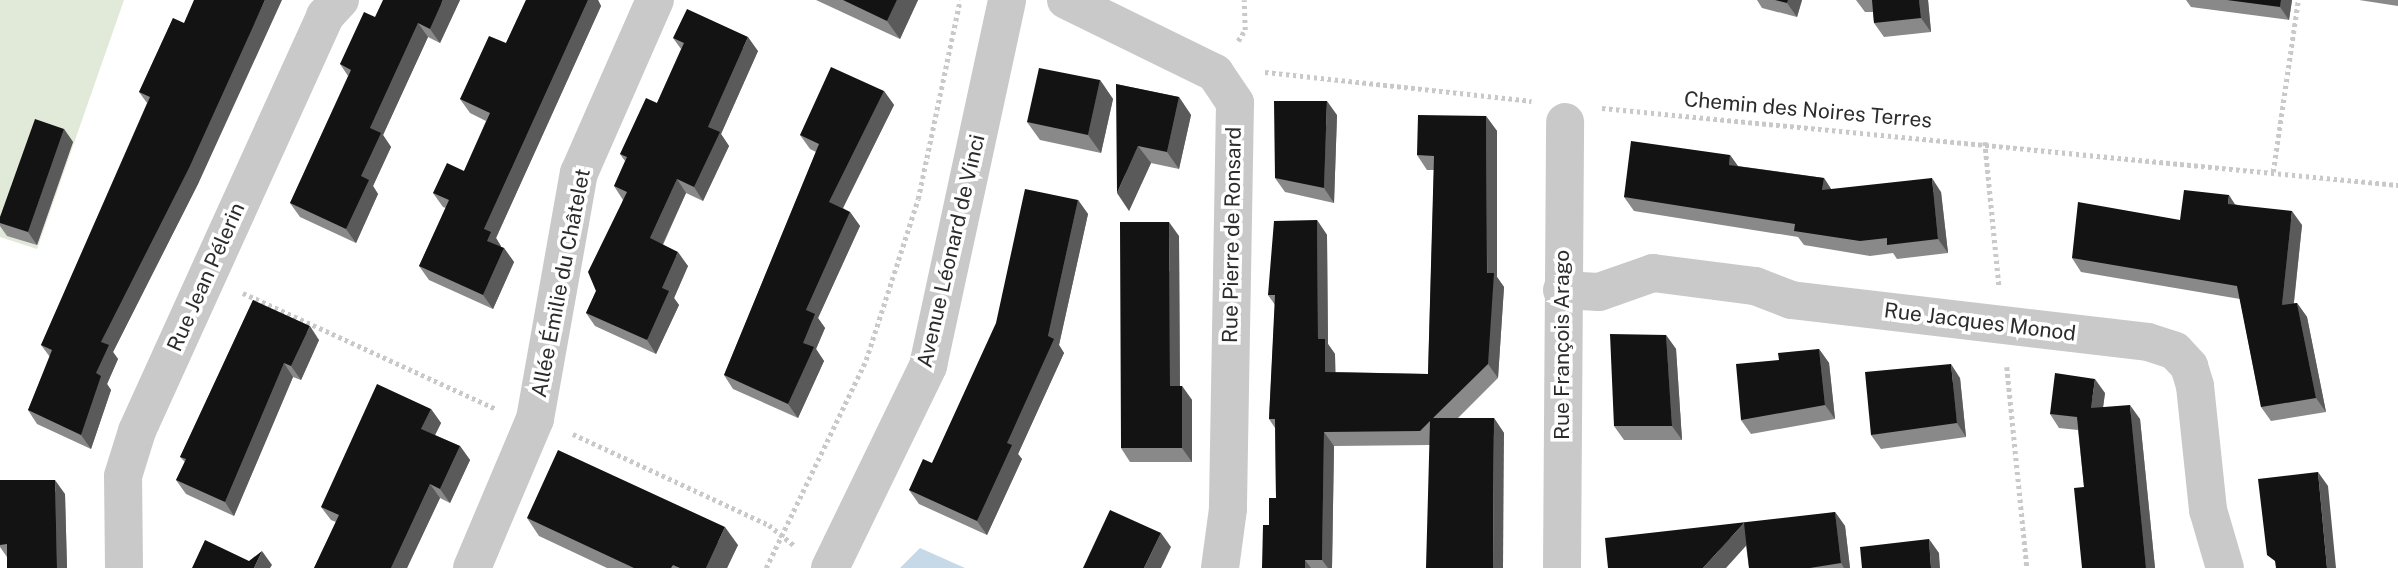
<!DOCTYPE html>
<meta charset="utf-8">
<style>
body{margin:0}
#map{position:relative;width:2398px;height:568px;overflow:hidden;background:#fff;font-family:"Public Sans",sans-serif}
div>[style]{position:absolute}
.green>*{inset:0;background:#e1e9d9}
.water>*{inset:0;background:#c6d9e9}
.path>*{height:4.5px;margin-top:-2.25px;transform-origin:0;background:repeating-linear-gradient(90deg,#c9c9c9 0 3.5px,transparent 0 7px)}
.street>*{height:38px;margin:-19px;padding:0 19px;transform-origin:19px;border-radius:19px;background:#c9c9c9}
.wall>*{inset:0;background:#898989}
.shaded-wall>*{inset:0;background:#5a5a5a}
.building>*{inset:0;background:#131313}
span{translate:-50% -50%;white-space:nowrap;text-align:center;line-height:1.15;-webkit-text-stroke:7px #fff;paint-order:stroke}
.street-label{font-size:21px;color:#2c2c2c}
</style>
<div id="map">
<div class="green">
<i style="clip-path:polygon(0 0,124px 0,37px 249px,0 237px)"></i>
</div>
<div class="water">
<i style="clip-path:polygon(920px 548px,965px 568px,900px 568px)"></i>
</div>
<div class="path">
<i style="left:1238px;top:41px;width:13px;rotate:-58deg"></i>
<i style="left:1245px;top:30px;width:30px;rotate:-92deg"></i>
<i style="left:1265px;top:72px;width:268px;rotate:6.2deg"></i>
<i style="left:1602px;top:108px;width:800px;rotate:5.53deg"></i>
<i style="left:1985px;top:142px;width:144px;rotate:84.4deg"></i>
<i style="left:2273px;top:172px;width:174px;rotate:-81.7deg"></i>
<i style="left:243px;top:293px;width:278px;rotate:24.6deg"></i>
<i style="left:2007px;top:367px;width:202px;rotate:84.3deg"></i>
<i style="left:573px;top:434px;width:216px;rotate:24.9deg"></i>
<i style="left:769px;top:525px;width:33px;rotate:39deg"></i>
<i style="left:766px;top:568px;width:231px;rotate:-64.3deg"></i>
<i style="left:866px;top:360px;width:169px;rotate:-72.1deg"></i>
<i style="left:918px;top:199px;width:203px;rotate:-78.1deg"></i>
</div>
<div class="street">
<i style="left:1066px;top:0;width:166px;rotate:26.1deg"></i>
<i style="left:1215px;top:73px;width:36px;rotate:56deg"></i>
<i style="left:1235px;top:103px;width:406px;rotate:91deg"></i>
<i style="left:1228px;top:509px;width:60px;rotate:97.7deg"></i>
<i style="left:1562px;top:290px;width:37px;rotate:3deg"></i>
<i style="left:1599px;top:292px;width:57px;rotate:-19.4deg"></i>
<i style="left:1653px;top:273px;width:103px;rotate:7.3deg"></i>
<i style="left:1755px;top:286px;width:39px;rotate:21deg"></i>
<i style="left:1791px;top:300px;width:359px;rotate:6.7deg"></i>
<i style="left:2148px;top:342px;width:28px;rotate:18deg"></i>
<i style="left:2175px;top:351px;width:21px;rotate:47deg"></i>
<i style="left:2189px;top:366px;width:21px;rotate:73deg"></i>
<i style="left:2195px;top:386px;width:125px;rotate:84deg"></i>
<i style="left:2208px;top:510px;width:60px;rotate:73.7deg"></i>
<i style="left:124px;top:568px;width:92px;rotate:-90.6deg"></i>
<i style="left:123px;top:476px;width:47px;rotate:-72.7deg"></i>
<i style="left:137px;top:431px;width:456px;rotate:-65.6deg"></i>
<i style="left:325px;top:16px;width:22px;rotate:-47deg"></i>
<i style="left:472px;top:568px;width:162px;rotate:-67.1deg"></i>
<i style="left:535px;top:419px;width:250px;rotate:-79.9deg"></i>
<i style="left:579px;top:173px;width:189px;rotate:-66.3deg"></i>
<i style="left:830px;top:568px;width:225px;rotate:-64.1deg"></i>
<i style="left:928px;top:366px;width:374px;rotate:-77.8deg"></i>
<i style="left:1562px;top:568px;width:446px;rotate:-89.6deg"></i>
</div>
<div class="wall">
<i style="clip-path:polygon(460px 0,440px 43px,428px 37px,383px 135px,391px 147px,373px 186px,378px 194px,356px 243px,300px 217px,290px 203px,348px 76px,340px 64px,375px 17px)"></i>
<i style="clip-path:polygon(526px 0,598px 0,601px 6px,496px 238px,501px 247px,504px 248px,514px 262px,493px 309px,429px 280px,419px 266px,446px 208px,443px 207px,433px 193px,464px 171px,486px 121px,470px 113px,460px 99px,506px 43px)"></i>
<i style="clip-path:polygon(816px 0,918px 0,900px 39px)"></i>
<i style="clip-path:polygon(1757px 0,1802px 0,1797px 17px,1762px 8px)"></i>
<i style="clip-path:polygon(1856px 0,1928px 0,1931px 32px,1884px 37px,1874px 23px,1873px 12px,1865px 12px)"></i>
<i style="clip-path:polygon(2186px 0,2292px 0,2289px 20px,2191px 7px)"></i>
<i style="clip-path:polygon(2359px 0,2398px 0,2398px 6px)"></i>
<i style="clip-path:polygon(173px 18px,199px 182px,113px 352px,118px 359px,107px 384px,111px 390px,91px 449px,37px 424px,28px 410px,50px 357px,41px 345px,147px 103px,139px 92px)"></i>
<i style="clip-path:polygon(673px 38px,758px 51px,721px 134px,729px 146px,703px 201px,686px 193px,663px 245px,688px 266px,674px 298px,679px 305px,656px 354px,595px 326px,586px 313px,596px 291px,623px 200px,614px 186px,625px 161px,620px 154px,657px 103px,681px 49px)"></i>
<i style="clip-path:polygon(1100px 80px,1113px 99px,1101px 153px,1040px 140px,1027px 122px)"></i>
<i style="clip-path:polygon(1116px 84px,1179px 97px,1191px 115px,1179px 169px,1151px 163px,1129px 211px)"></i>
<i style="clip-path:polygon(884px 91px,894px 105px,843px 208px,850px 212px,860px 226px,818px 318px,825px 328px,816px 349px,824px 361px,798px 418px,733px 389px,724px 375px,816px 152px,810px 149px,800px 135px)"></i>
<i style="clip-path:polygon(1337px 115px,1334px 203px,1285px 192px,1275px 178px)"></i>
<i style="clip-path:polygon(1486px 116px,1497px 131px,1497px 277px,1504px 287px,1498px 378px,1458px 418px,1494px 418px,1504px 433px,1429px 445px,1334px 446px,1332px 568px,1262px 568px,1269px 525px,1276px 498px,1275px 428px,1269px 419px,1275px 305px,1268px 295px,1317px 220px,1327px 235px,1328px 344px,1335px 354px,1335px 372px,1428px 374px,1434px 170px,1427px 170px,1417px 155px)"></i>
<i style="clip-path:polygon(64px 129px,73px 142px,37px 245px,7px 236px,0 226px,0 217px)"></i>
<i style="clip-path:polygon(1730px 155px,1738px 166px,1824px 178px,1831px 189px,1941px 192px,1948px 253px,1897px 259px,1893px 253px,1870px 256px,1804px 245px,1798px 237px,1634px 211px,1624px 197px)"></i>
<i style="clip-path:polygon(1078px 200px,1088px 214px,1059px 345px,1064px 353px,1018px 454px,1022px 459px,987px 535px,919px 504px,909px 490px,932px 463px)"></i>
<i style="clip-path:polygon(2235px 204px,2302px 225px,2294px 303px,2297px 303px,2307px 317px,2326px 412px,2271px 421px,2261px 407px,2240px 299px,2081px 272px,2072px 258px)"></i>
<i style="clip-path:polygon(1179px 236px,1180px 386px,1182px 386px,1192px 400px,1192px 462px,1130px 462px,1121px 448px)"></i>
<i style="clip-path:polygon(253px 300px,319px 340px,301px 380px,293px 377px,234px 516px,186px 494px,176px 480px,185px 462px,180px 457px)"></i>
<i style="clip-path:polygon(1666px 335px,1676px 349px,1682px 440px,1624px 440px,1614px 426px)"></i>
<i style="clip-path:polygon(1819px 349px,1829px 363px,1835px 419px,1751px 434px,1741px 420px,1779px 360px)"></i>
<i style="clip-path:polygon(1960px 378px,1966px 437px,1881px 449px,1871px 435px)"></i>
<i style="clip-path:polygon(2105px 393px,2103px 407px,2140px 419px,2155px 568px,2082px 568px,2084px 487px,2078px 430px,2059px 428px,2050px 414px)"></i>
<i style="clip-path:polygon(431px 409px,441px 423px,435px 435px,460px 446px,470px 460px,450px 503px,440px 498px,407px 568px,314px 568px,336px 522px,331px 520px,321px 507px)"></i>
<i style="clip-path:polygon(0 480px,65px 494px,67px 568px,7px 568px,7px 557px,0 547px)"></i>
<i style="clip-path:polygon(1835px 512px,1845px 526px,1850px 568px,1749px 568px,1746px 546px,1608px 568px)"></i>
<i style="clip-path:polygon(527px 518px,738px 545px,727px 568px,607px 568px,539px 536px)"></i>
</div>
<div class="shaded-wall">
<i style="clip-path:polygon(265px 0,282px 0,199px 182px,113px 352px,118px 359px,107px 384px,111px 390px,91px 449px,81px 435px,96px 373px,101px 342px)"></i>
<i style="clip-path:polygon(443px 0,460px 0,440px 43px,430px 29px)"></i>
<i style="clip-path:polygon(588px 0,598px 0,601px 6px,496px 238px,501px 246px,497px 255px,487px 241px,484px 229px)"></i>
<i style="clip-path:polygon(897px 0,918px 0,900px 39px,887px 21px)"></i>
<i style="clip-path:polygon(1788px 0,1802px 0,1797px 17px,1787px 3px)"></i>
<i style="clip-path:polygon(1919px 0,1928px 0,1931px 32px,1921px 18px)"></i>
<i style="clip-path:polygon(2281px 0,2292px 0,2289px 20px,2280px 7px)"></i>
<i style="clip-path:polygon(418px 23px,428px 37px,383px 135px,391px 147px,373px 186px,378px 194px,356px 243px,346px 229px,361px 176px,370px 128px)"></i>
<i style="clip-path:polygon(748px 37px,758px 51px,721px 134px,729px 146px,703px 201px,694px 187px,708px 127px)"></i>
<i style="clip-path:polygon(1100px 80px,1113px 99px,1101px 153px,1088px 135px)"></i>
<i style="clip-path:polygon(884px 91px,894px 105px,839px 216px,829px 202px)"></i>
<i style="clip-path:polygon(1179px 97px,1191px 115px,1179px 169px,1167px 152px)"></i>
<i style="clip-path:polygon(1327px 101px,1337px 115px,1334px 203px,1324px 188px)"></i>
<i style="clip-path:polygon(1486px 116px,1497px 131px,1497px 277px,1504px 287px,1498px 378px,1488px 364px)"></i>
<i style="clip-path:polygon(64px 129px,73px 142px,37px 245px,28px 232px)"></i>
<i style="clip-path:polygon(1138px 146px,1151px 163px,1129px 211px,1117px 193px)"></i>
<i style="clip-path:polygon(1730px 155px,1740px 169px,1729px 165px)"></i>
<i style="clip-path:polygon(1824px 178px,1833px 192px,1822px 190px)"></i>
<i style="clip-path:polygon(1932px 178px,1941px 192px,1948px 253px,1938px 239px)"></i>
<i style="clip-path:polygon(677px 179px,686px 193px,659px 252px,650px 238px)"></i>
<i style="clip-path:polygon(2229px 195px,2238px 209px,2228px 204px)"></i>
<i style="clip-path:polygon(1078px 200px,1088px 214px,1059px 345px,1064px 353px,1018px 454px,1022px 459px,987px 535px,977px 521px,1048px 336px)"></i>
<i style="clip-path:polygon(2292px 211px,2302px 225px,2292px 319px,2282px 305px)"></i>
<i style="clip-path:polygon(850px 212px,860px 226px,818px 318px,825px 328px,816px 349px,824px 361px,798px 418px,788px 404px,803px 343px,806px 310px)"></i>
<i style="clip-path:polygon(1317px 220px,1327px 235px,1328px 344px,1335px 354px,1336px 387px,1325px 372px,1318px 339px)"></i>
<i style="clip-path:polygon(1169px 222px,1179px 236px,1180px 400px,1170px 386px)"></i>
<i style="clip-path:polygon(504px 248px,514px 262px,493px 309px,483px 295px)"></i>
<i style="clip-path:polygon(678px 252px,688px 266px,674px 298px,679px 305px,656px 354px,647px 340px,662px 288px)"></i>
<i style="clip-path:polygon(2297px 303px,2307px 317px,2326px 412px,2316px 398px)"></i>
<i style="clip-path:polygon(310px 326px,319px 340px,301px 380px,291px 366px)"></i>
<i style="clip-path:polygon(1666px 335px,1676px 349px,1682px 440px,1672px 426px)"></i>
<i style="clip-path:polygon(1819px 349px,1829px 363px,1835px 419px,1825px 405px)"></i>
<i style="clip-path:polygon(284px 363px,293px 377px,234px 516px,225px 502px)"></i>
<i style="clip-path:polygon(1951px 364px,1960px 378px,1966px 437px,1957px 423px)"></i>
<i style="clip-path:polygon(2095px 379px,2105px 393px,2101px 422px,2091px 408px)"></i>
<i style="clip-path:polygon(1182px 386px,1192px 400px,1192px 462px,1182px 448px)"></i>
<i style="clip-path:polygon(2130px 405px,2140px 419px,2155px 568px,2146px 568px)"></i>
<i style="clip-path:polygon(431px 409px,441px 423px,431px 443px,421px 429px)"></i>
<i style="clip-path:polygon(1494px 418px,1504px 433px,1503px 568px,1493px 568px)"></i>
<i style="clip-path:polygon(1324px 432px,1334px 446px,1332px 568px,1328px 568px,1322px 560px)"></i>
<i style="clip-path:polygon(460px 446px,470px 460px,450px 503px,440px 489px)"></i>
<i style="clip-path:polygon(2318px 472px,2328px 486px,2336px 568px,2327px 568px)"></i>
<i style="clip-path:polygon(55px 480px,65px 494px,67px 568px,57px 568px)"></i>
<i style="clip-path:polygon(430px 484px,440px 498px,407px 568px,391px 568px)"></i>
<i style="clip-path:polygon(1835px 512px,1845px 526px,1850px 568px,1844px 568px,1841px 563px)"></i>
<i style="clip-path:polygon(1744px 523px,1754px 537px,1726px 568px,1703px 568px)"></i>
<i style="clip-path:polygon(725px 527px,738px 545px,727px 568px,706px 568px)"></i>
<i style="clip-path:polygon(1161px 533px,1171px 547px,1161px 568px,1144px 568px)"></i>
<i style="clip-path:polygon(1929px 539px,1939px 553px,1940px 568px,1931px 568px)"></i>
<i style="clip-path:polygon(262px 551px,272px 565px,270px 568px,254px 568px)"></i>
<i style="clip-path:polygon(1305px 560px,1311px 568px,1305px 568px)"></i>
</div>
<div class="building">
<i style="clip-path:polygon(194px 0,265px 0,189px 168px,101px 342px,109px 345px,96px 373px,101px 376px,81px 435px,28px 410px,52px 350px,41px 345px,150px 97px,139px 92px,173px 18px,184px 23px)"></i>
<i style="clip-path:polygon(383px 0,443px 0,430px 29px,418px 23px,370px 128px,381px 133px,361px 176px,369px 180px,346px 229px,290px 203px,351px 70px,340px 64px,364px 12px,375px 17px)"></i>
<i style="clip-path:polygon(526px 0,588px 0,484px 229px,491px 232px,487px 241px,504px 248px,483px 295px,419px 266px,449px 200px,433px 193px,447px 163px,464px 171px,490px 113px,460px 99px,489px 36px,506px 43px)"></i>
<i style="clip-path:polygon(843px 0,897px 0,887px 21px)"></i>
<i style="clip-path:polygon(1775px 0,1788px 0,1787px 3px)"></i>
<i style="clip-path:polygon(1872px 0,1919px 0,1921px 18px,1874px 23px)"></i>
<i style="clip-path:polygon(2227px 0,2281px 0,2280px 7px)"></i>
<i style="clip-path:polygon(687px 9px,748px 37px,708px 127px,720px 132px,694px 187px,677px 179px,650px 238px,678px 252px,662px 288px,669px 291px,647px 340px,586px 313px,596px 291px,588px 272px,627px 192px,614px 186px,627px 157px,620px 154px,646px 98px,657px 103px,684px 43px,673px 38px)"></i>
<i style="clip-path:polygon(831px 67px,884px 91px,829px 202px,850px 212px,806px 310px,815px 314px,803px 343px,814px 347px,788px 404px,724px 375px,819px 144px,800px 135px)"></i>
<i style="clip-path:polygon(1039px 68px,1100px 80px,1088px 135px,1027px 122px)"></i>
<i style="clip-path:polygon(1116px 84px,1179px 97px,1167px 152px,1138px 146px,1117px 193px)"></i>
<i style="clip-path:polygon(1274px 101px,1327px 101px,1324px 188px,1275px 178px)"></i>
<i style="clip-path:polygon(1418px 115px,1486px 116px,1487px 273px,1494px 273px,1488px 364px,1433px 418px,1494px 418px,1493px 568px,1426px 568px,1430px 421px,1420px 431px,1324px 432px,1322px 560px,1305px 560px,1305px 568px,1262px 568px,1263px 525px,1269px 525px,1269px 498px,1276px 498px,1275px 419px,1269px 419px,1275px 295px,1268px 295px,1274px 221px,1317px 220px,1318px 339px,1325px 339px,1325px 372px,1428px 374px,1434px 156px,1417px 155px)"></i>
<i style="clip-path:polygon(35px 119px,64px 129px,28px 232px,0 223px,0 217px)"></i>
<i style="clip-path:polygon(1631px 141px,1730px 155px,1729px 165px,1824px 178px,1822px 190px,1932px 178px,1938px 239px,1887px 245px,1887px 238px,1860px 241px,1794px 231px,1795px 224px,1624px 197px)"></i>
<i style="clip-path:polygon(1025px 189px,1078px 200px,1048px 336px,1054px 339px,1007px 443px,1012px 445px,977px 521px,909px 490px,923px 459px,932px 463px,996px 323px)"></i>
<i style="clip-path:polygon(2184px 190px,2229px 195px,2228px 204px,2292px 211px,2282px 305px,2297px 303px,2316px 398px,2261px 407px,2237px 286px,2072px 258px,2078px 202px,2180px 220px)"></i>
<i style="clip-path:polygon(1120px 222px,1169px 222px,1170px 386px,1182px 386px,1182px 448px,1121px 448px)"></i>
<i style="clip-path:polygon(253px 300px,310px 326px,291px 366px,284px 363px,225px 502px,176px 480px,186px 459px,180px 457px)"></i>
<i style="clip-path:polygon(1610px 334px,1666px 335px,1672px 426px,1614px 426px)"></i>
<i style="clip-path:polygon(1819px 349px,1825px 405px,1741px 420px,1736px 364px,1779px 360px,1778px 353px)"></i>
<i style="clip-path:polygon(1951px 364px,1957px 423px,1871px 435px,1865px 372px)"></i>
<i style="clip-path:polygon(2055px 373px,2095px 379px,2091px 408px,2130px 405px,2146px 568px,2082px 568px,2074px 488px,2084px 487px,2077px 417px,2050px 414px)"></i>
<i style="clip-path:polygon(377px 384px,431px 409px,421px 429px,460px 446px,440px 489px,430px 484px,391px 568px,314px 568px,339px 515px,321px 507px)"></i>
<i style="clip-path:polygon(558px 450px,725px 527px,706px 568px,680px 568px,673px 565px,671px 568px,634px 568px,527px 518px)"></i>
<i style="clip-path:polygon(2318px 472px,2327px 568px,2276px 568px,2275px 561px,2267px 555px,2258px 479px)"></i>
<i style="clip-path:polygon(0 480px,55px 480px,57px 568px,7px 568px,7px 544px,0 545px)"></i>
<i style="clip-path:polygon(1110px 510px,1161px 533px,1144px 568px,1083px 568px)"></i>
<i style="clip-path:polygon(1835px 512px,1841px 563px,1810px 568px,1749px 568px,1744px 523px,1703px 568px,1608px 568px,1605px 538px)"></i>
<i style="clip-path:polygon(1929px 539px,1931px 568px,1862px 568px,1860px 547px)"></i>
<i style="clip-path:polygon(205px 540px,249px 561px,262px 551px,254px 568px,192px 568px)"></i>
</div>
<div class="street-label">
<span style="left:1808px;top:110px;rotate:5deg">Chemin des Noires Terres</span>
<span style="left:1232px;top:235px;rotate:-89deg">Rue Pierre de Ronsard</span>
<span style="left:951px;top:251px;rotate:-77deg">Avenue Léonard de Vinci</span>
<span style="left:206px;top:277px;rotate:-66deg">Rue Jean Pélerin</span>
<span style="left:561px;top:283px;rotate:-79deg">Allée Émilie du Châtelet</span>
<span style="left:1980px;top:322px;rotate:7deg">Rue Jacques Monod</span>
<span style="left:1562px;top:345px;rotate:-90deg">Rue François Arago</span>
</div>
</div>
